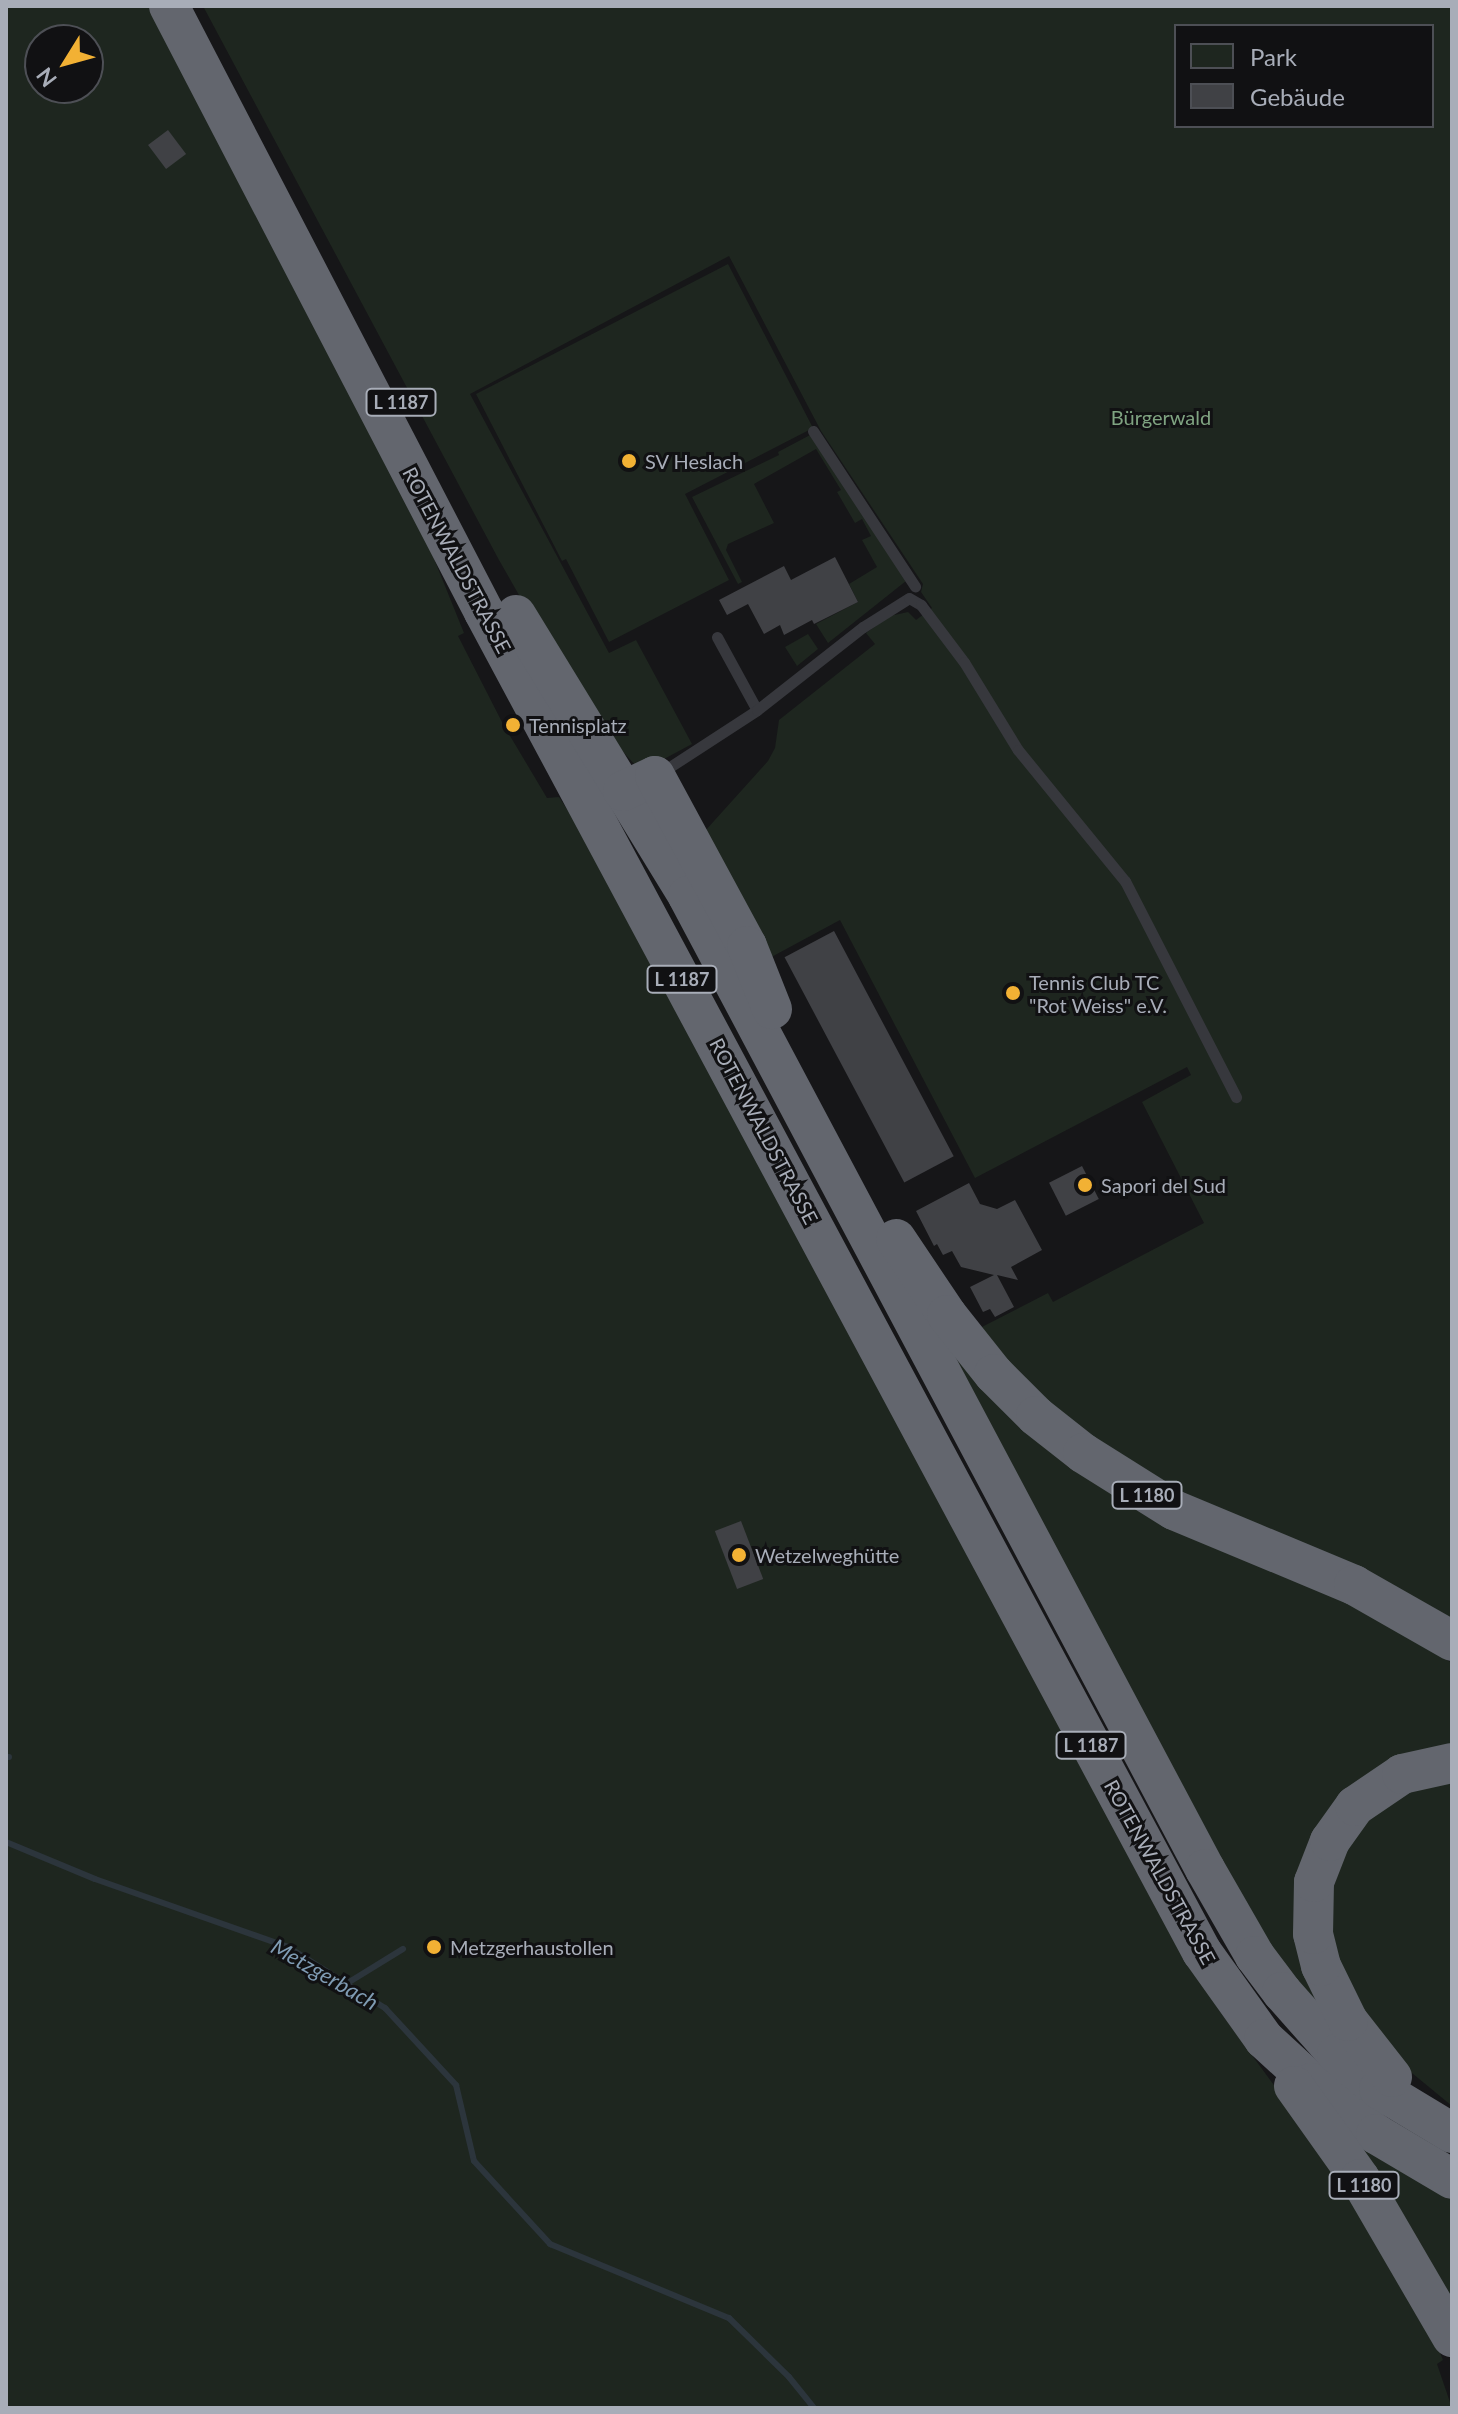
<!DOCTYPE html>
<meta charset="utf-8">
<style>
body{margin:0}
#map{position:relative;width:1458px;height:2414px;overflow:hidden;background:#161618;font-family:Lato,sans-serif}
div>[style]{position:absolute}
.green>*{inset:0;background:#1e261f}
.stream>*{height:6px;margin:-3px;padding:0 3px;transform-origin:3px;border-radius:3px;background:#2c353c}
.building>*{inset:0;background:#404145;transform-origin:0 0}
.lane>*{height:11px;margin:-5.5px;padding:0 5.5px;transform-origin:5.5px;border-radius:5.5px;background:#37383d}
.highway>*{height:40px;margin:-20px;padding:0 20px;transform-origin:20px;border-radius:20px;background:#63666e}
.dots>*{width:22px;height:22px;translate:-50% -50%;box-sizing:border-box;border:4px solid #111113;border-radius:50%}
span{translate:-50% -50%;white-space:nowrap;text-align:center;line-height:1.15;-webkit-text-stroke:6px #111113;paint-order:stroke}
.shield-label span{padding:2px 6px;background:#111113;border:2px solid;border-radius:6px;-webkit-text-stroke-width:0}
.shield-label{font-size:18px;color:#a8adb8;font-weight:700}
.park-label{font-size:20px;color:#7fa381}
.poi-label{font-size:20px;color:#a8adb8}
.left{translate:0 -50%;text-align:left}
.street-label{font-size:20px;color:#a8adb8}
.water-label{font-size:22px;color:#7f9bb3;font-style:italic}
.frame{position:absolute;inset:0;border:8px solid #a8adb8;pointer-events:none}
.legend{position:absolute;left:1174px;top:24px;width:260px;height:104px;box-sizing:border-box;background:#111113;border:2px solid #4d4f55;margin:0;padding:10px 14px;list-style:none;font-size:24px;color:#a8adb8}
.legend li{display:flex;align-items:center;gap:16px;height:40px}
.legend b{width:40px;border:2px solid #4d4f55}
.north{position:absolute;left:24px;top:24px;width:80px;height:80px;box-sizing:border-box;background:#111113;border:2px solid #4d4f55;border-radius:50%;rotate:233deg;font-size:22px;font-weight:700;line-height:32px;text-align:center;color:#a8adb8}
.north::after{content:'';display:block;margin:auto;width:28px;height:36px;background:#f2b134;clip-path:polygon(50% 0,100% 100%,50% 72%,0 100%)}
</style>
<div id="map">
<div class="green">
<i style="clip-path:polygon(evenodd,6px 6px,153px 6px,403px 482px,464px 633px,458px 636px,503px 724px,547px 798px,559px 797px,587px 840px,1188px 1962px,1221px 2013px,1372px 2219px,1409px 2278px,1443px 2360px,1437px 2364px,1452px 2408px,6px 2408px,6px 6px,40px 40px,88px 40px,88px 88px,40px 88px,40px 40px)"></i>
<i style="clip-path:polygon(evenodd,203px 6px,1452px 6px,1452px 1622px,1216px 1511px,1079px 1432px,976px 1330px,1048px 1293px,1053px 1302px,1204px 1223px,1142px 1102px,1191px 1075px,1187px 1067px,975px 1178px,840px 920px,764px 961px,705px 831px,768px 761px,775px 748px,779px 720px,875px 644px,866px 633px,890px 616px,908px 612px,916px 620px,932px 608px,921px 592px,923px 584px,821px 431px,729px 256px,470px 394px,609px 653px,636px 640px,692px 744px,651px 766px,636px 766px,605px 732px,564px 674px,499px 560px,203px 6px,1176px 26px,1432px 26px,1432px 126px,1176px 126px,1176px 26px)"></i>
<i style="clip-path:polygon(728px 264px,813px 428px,685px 494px,729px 580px,609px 642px,566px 559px,562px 561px,476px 394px)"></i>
<i style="clip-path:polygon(812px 434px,906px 581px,828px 643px,816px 624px,858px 602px,849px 584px,877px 567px,862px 540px,871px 536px,862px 519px,855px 523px,837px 492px,841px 490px,816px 449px,754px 484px,774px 523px,728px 544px,726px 550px,742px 582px,738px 584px,692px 497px,779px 455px,778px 452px)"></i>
<i style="clip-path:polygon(808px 634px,818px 649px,797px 666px,785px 647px)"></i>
<i style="clip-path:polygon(925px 1311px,948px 1341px,1311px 1581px,1452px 1663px,1452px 1745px,1330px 1809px,1322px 2011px,1285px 1976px)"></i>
<i style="clip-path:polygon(1452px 1774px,1452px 2106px,1401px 2064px,1350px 1998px,1324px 1917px,1353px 1827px,1424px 1780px)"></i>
<i style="clip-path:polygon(1329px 2116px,1452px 2194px,1452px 2314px)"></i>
</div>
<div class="stream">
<i style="left:6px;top:1757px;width:3px"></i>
<i style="left:6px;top:1842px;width:96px;rotate:22.6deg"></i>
<i style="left:95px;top:1879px;width:205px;rotate:19.4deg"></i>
<i style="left:288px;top:1947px;width:115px;rotate:32.2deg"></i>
<i style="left:385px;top:2008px;width:105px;rotate:47.3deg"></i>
<i style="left:456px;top:2085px;width:78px;rotate:76.7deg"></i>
<i style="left:474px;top:2161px;width:113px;rotate:47.5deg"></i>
<i style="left:550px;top:2244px;width:194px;rotate:22.5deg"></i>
<i style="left:729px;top:2318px;width:84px;rotate:44.5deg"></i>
<i style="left:789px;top:2377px;width:40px;rotate:51deg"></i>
<i style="left:346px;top:1984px;width:67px;rotate:-31.6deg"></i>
</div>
<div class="building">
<i style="left:168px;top:130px;width:30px;height:25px;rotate:53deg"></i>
<i style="clip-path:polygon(835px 557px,858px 602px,814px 624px,812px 620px,784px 635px,780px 625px,764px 634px,748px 604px,727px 615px,719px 600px,784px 566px,791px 580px)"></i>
<i style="left:834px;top:931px;width:255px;height:56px;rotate:62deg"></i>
<i style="left:1082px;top:1166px;width:37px;height:37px;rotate:63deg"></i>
<i style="clip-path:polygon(969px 1183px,980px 1204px,997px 1209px,1015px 1200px,1042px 1250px,1011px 1267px,1018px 1280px,997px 1275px,1014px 1307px,995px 1317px,990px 1309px,983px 1312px,970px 1287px,994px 1275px,961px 1267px,952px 1251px,943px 1255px,937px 1244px,934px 1246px,916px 1211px)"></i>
<i style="left:741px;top:1521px;width:62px;height:28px;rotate:69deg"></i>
</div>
<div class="lane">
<i style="left:813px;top:431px;width:186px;rotate:56.7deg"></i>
<i style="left:717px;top:637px;width:83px;rotate:61.3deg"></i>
<i style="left:662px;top:772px;width:113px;rotate:-33.1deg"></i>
<i style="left:757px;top:710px;width:135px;rotate:-38.1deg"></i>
<i style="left:863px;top:627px;width:54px;rotate:-32.2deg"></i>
<i style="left:909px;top:598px;width:14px;rotate:30deg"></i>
<i style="left:921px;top:605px;width:71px;rotate:53deg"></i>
<i style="left:964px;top:662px;width:103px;rotate:58.5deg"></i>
<i style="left:1018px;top:750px;width:169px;rotate:50.8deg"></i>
<i style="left:1125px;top:881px;width:243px;rotate:62.8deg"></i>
</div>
<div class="highway">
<i style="left:169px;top:6px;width:683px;rotate:62.53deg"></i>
<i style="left:484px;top:612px;width:1520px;rotate:61.82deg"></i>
<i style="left:1202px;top:1952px;width:107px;rotate:54.5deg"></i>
<i style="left:1264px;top:2039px;width:65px;rotate:42.5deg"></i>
<i style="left:1312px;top:2083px;width:82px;rotate:38.6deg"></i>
<i style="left:1376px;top:2134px;width:88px;rotate:30.6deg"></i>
<i style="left:516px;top:615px;width:329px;rotate:58.5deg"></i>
<i style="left:688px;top:896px;width:1102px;rotate:62.02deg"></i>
<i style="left:1205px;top:1869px;width:100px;rotate:60.1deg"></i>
<i style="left:1255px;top:1956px;width:45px;rotate:53.1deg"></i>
<i style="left:1282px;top:1992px;width:83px;rotate:48.4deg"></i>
<i style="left:1337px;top:2054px;width:55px;rotate:39.8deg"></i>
<i style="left:1379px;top:2089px;width:85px;rotate:31.1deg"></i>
<i style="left:623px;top:791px;width:35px;rotate:-25deg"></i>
<i style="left:655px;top:776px;width:193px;rotate:61.6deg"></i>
<i style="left:747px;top:946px;width:68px;rotate:68.4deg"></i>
<i style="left:896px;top:1239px;width:92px;rotate:56.1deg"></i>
<i style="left:947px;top:1315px;width:75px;rotate:51.5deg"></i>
<i style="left:994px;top:1374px;width:59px;rotate:45deg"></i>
<i style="left:1036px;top:1416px;width:60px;rotate:38.2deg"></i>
<i style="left:1083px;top:1453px;width:107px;rotate:32.1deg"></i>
<i style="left:1174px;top:1510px;width:195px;rotate:22.6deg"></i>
<i style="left:1354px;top:1585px;width:113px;rotate:29.7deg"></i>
<i style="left:1392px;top:2077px;width:71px;rotate:-128.2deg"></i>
<i style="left:1348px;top:2021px;width:61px;rotate:-116.1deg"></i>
<i style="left:1321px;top:1966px;width:33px;rotate:-104deg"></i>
<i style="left:1313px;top:1934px;width:52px;rotate:-88.9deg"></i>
<i style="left:1314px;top:1882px;width:44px;rotate:-68.7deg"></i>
<i style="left:1330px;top:1841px;width:43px;rotate:-54.5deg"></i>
<i style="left:1355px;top:1806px;width:57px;rotate:-34.2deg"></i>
<i style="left:1402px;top:1774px;width:51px;rotate:-12.4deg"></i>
<i style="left:1294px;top:2086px;width:114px;rotate:54.6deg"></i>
<i style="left:1360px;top:2179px;width:183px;rotate:59.8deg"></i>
</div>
<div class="dots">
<i style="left:629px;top:461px;background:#f2b134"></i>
<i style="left:513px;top:725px;background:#f2b134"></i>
<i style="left:1013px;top:993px;background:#f2b134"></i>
<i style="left:1085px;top:1185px;background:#f2b134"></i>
<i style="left:739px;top:1555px;background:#f2b134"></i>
<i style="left:434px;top:1947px;background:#f2b134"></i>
</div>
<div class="shield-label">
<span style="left:401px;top:402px">L 1187</span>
<span style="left:682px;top:979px">L 1187</span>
<span style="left:1147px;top:1495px">L 1180</span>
<span style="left:1091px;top:1745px">L 1187</span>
<span style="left:1364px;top:2185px">L 1180</span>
</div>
<div class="park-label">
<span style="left:1161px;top:417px">Bürgerwald</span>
</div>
<div class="poi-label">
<span class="left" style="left:645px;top:461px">SV Heslach</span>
<span class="left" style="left:529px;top:725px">Tennisplatz</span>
<span class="left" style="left:1029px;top:994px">Tennis Club TC<br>"Rot Weiss" e.V.</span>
<span class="left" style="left:1101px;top:1185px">Sapori del Sud</span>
<span class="left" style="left:755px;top:1555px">Wetzelweghütte</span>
<span class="left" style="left:450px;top:1947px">Metzgerhaustollen</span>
</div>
<div class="street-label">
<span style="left:457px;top:560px;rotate:62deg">ROTENWALDSTRASSE</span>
<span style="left:764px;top:1131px;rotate:62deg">ROTENWALDSTRASSE</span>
<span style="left:1160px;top:1872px;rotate:61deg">ROTENWALDSTRASSE</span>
</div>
<div class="water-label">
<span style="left:325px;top:1974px;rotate:30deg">Metzgerbach</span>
</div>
<div class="frame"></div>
<ul class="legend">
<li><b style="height:22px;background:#1e261f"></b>Park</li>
<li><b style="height:22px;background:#404145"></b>Gebäude</li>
</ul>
<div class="north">N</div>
</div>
